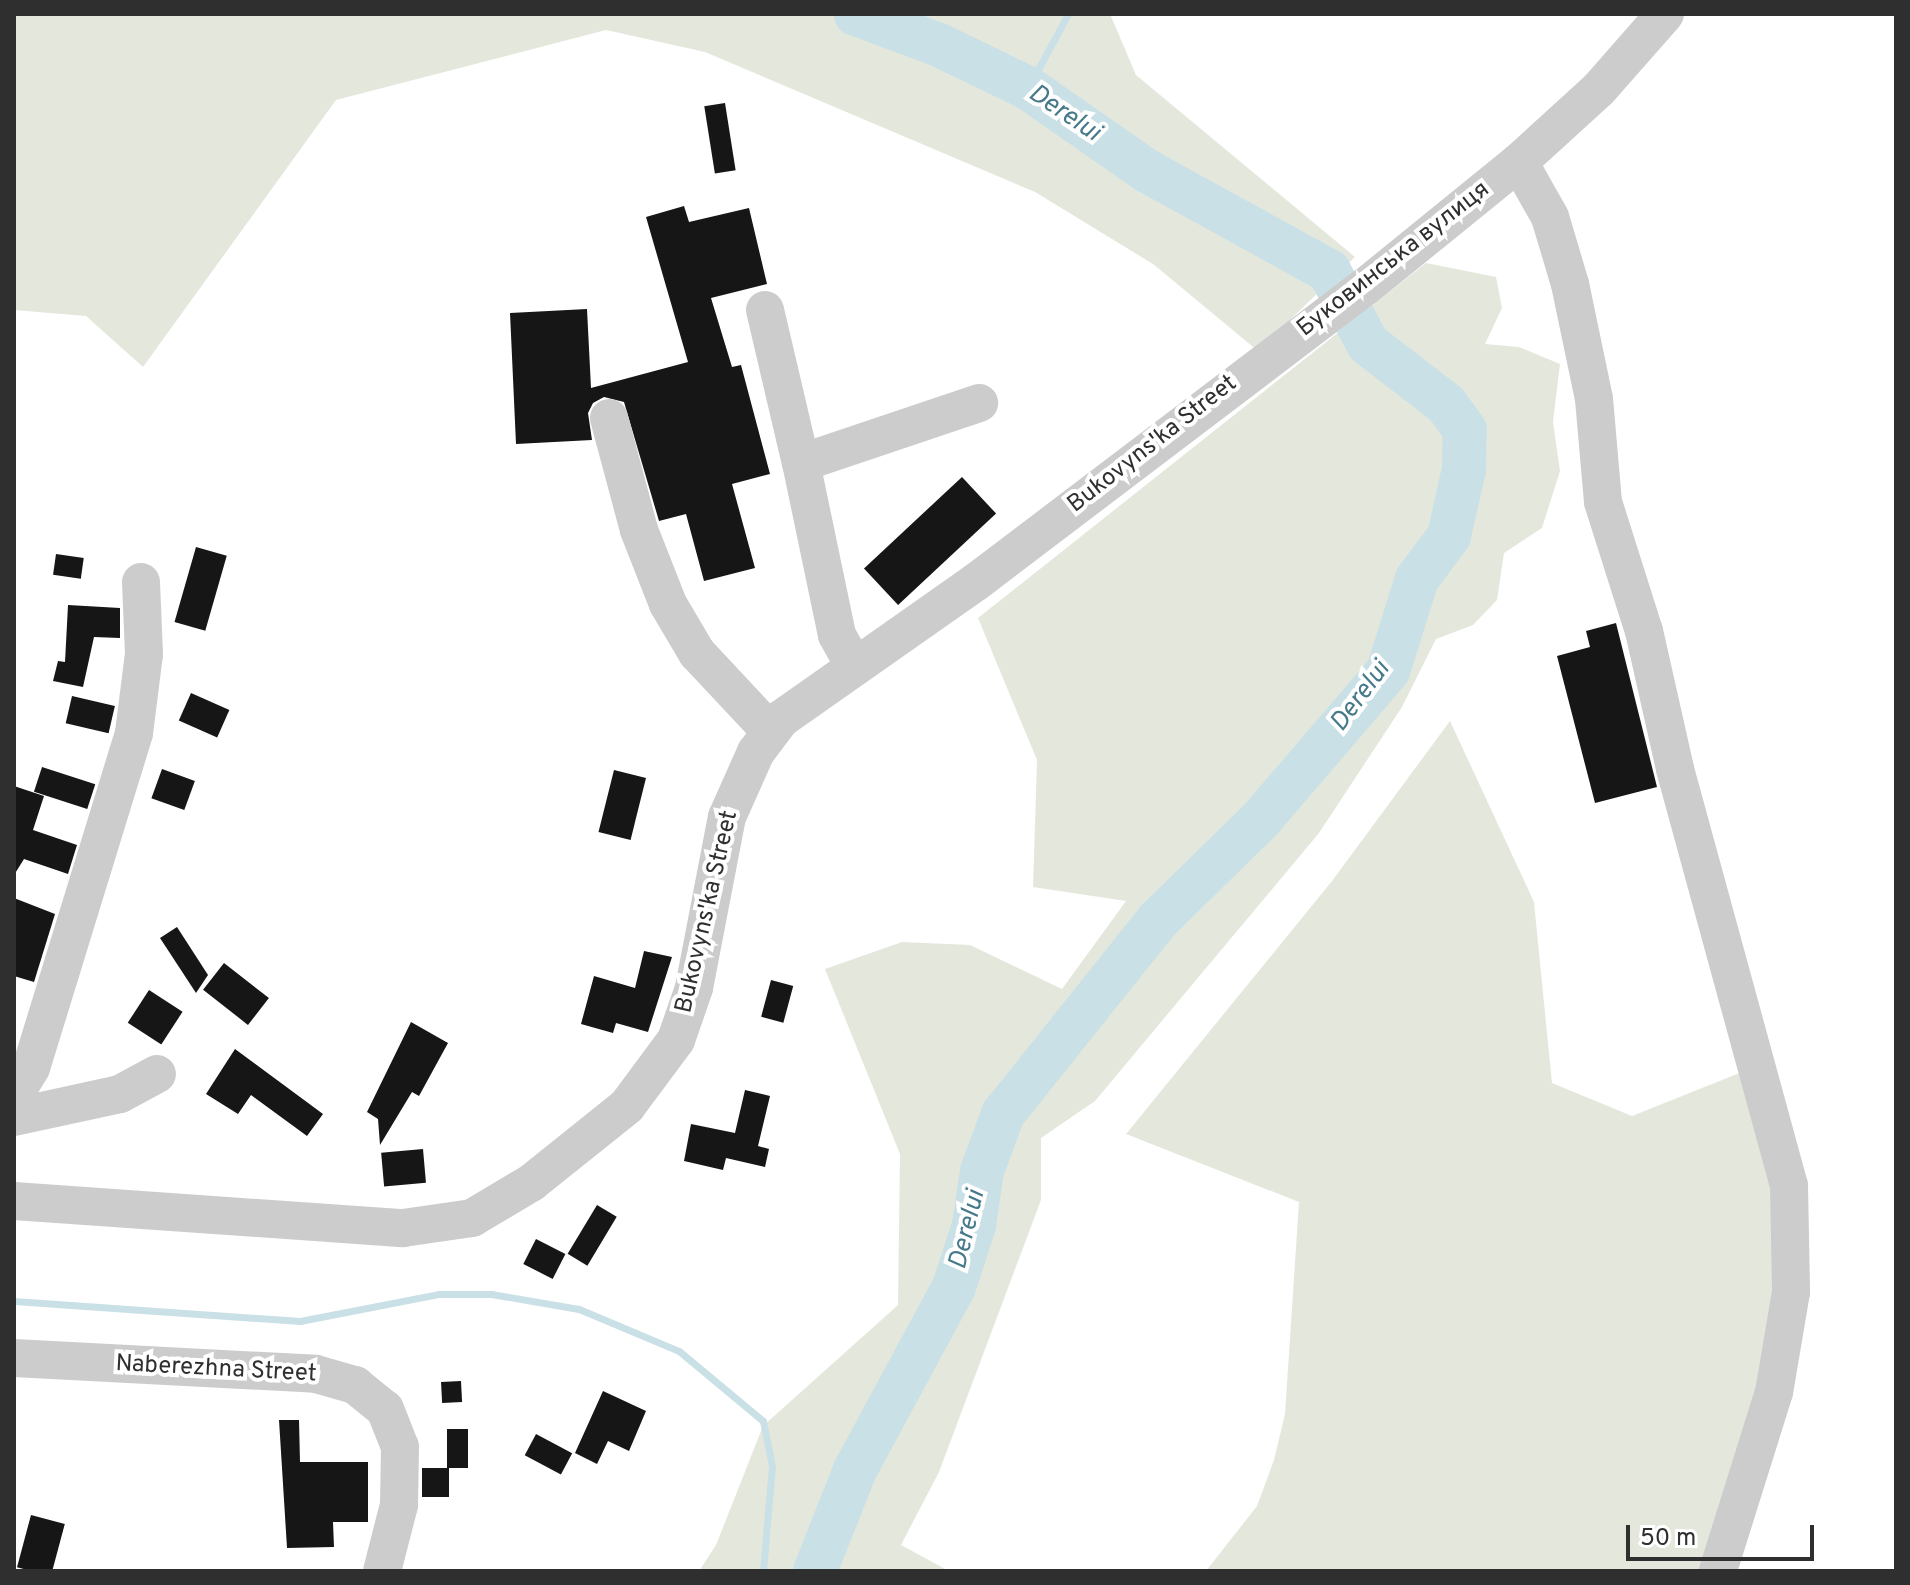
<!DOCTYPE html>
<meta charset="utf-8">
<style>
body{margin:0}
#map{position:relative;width:1910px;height:1585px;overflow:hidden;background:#fff;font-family:Overpass,sans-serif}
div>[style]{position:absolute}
.green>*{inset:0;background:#e4e8dc}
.stream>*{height:7px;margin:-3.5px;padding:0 3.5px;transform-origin:3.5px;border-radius:3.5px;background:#cae0e7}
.river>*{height:44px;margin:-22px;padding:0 22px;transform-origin:22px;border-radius:22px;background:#cae0e7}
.building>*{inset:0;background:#161616;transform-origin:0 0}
.minor>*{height:38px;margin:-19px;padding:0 19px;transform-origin:19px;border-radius:19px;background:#ccc}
span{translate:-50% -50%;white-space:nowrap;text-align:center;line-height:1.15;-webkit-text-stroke:8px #fff;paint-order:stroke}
.street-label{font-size:24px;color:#2f2f2f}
.water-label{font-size:26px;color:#467989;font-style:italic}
.frame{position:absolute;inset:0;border:16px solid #2f2f2f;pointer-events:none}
.scale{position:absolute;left:1626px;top:1525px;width:188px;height:36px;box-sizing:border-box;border:4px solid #2f2f2f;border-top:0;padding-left:10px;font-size:24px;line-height:28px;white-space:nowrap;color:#2f2f2f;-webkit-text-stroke:6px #fff;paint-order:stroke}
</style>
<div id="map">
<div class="green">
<i style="clip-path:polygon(14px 14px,1110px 14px,1136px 75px,1355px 257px,1258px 351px,1153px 264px,1035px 192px,705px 52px,606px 30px,336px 100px,143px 367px,86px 316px,14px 310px)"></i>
<i style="clip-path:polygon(1426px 263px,1496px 277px,1502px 308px,1485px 344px,1519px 347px,1560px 364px,1553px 422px,1560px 471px,1542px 528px,1504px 553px,1497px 600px,1473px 625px,1436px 639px,1402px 707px,1319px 833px,1095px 1101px,1041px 1138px,1041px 1200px,939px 1472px,901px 1545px,949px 1571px,699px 1571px,716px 1545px,763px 1426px,898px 1305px,900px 1154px,825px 969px,902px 942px,970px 945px,1062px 989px,1126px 901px,1033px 887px,1037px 760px,978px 618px)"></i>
<i style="clip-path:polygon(1450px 721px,1534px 902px,1552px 1083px,1632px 1116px,1752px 1068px,1780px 1187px,1785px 1292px,1710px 1571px,1206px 1571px,1257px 1506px,1274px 1460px,1285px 1414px,1299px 1202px,1126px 1134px,1332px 881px)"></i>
</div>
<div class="stream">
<i style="left:1028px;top:88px;width:84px;rotate:-61.6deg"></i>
<i style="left:14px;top:1301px;width:287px;rotate:4deg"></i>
<i style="left:300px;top:1321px;width:142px;rotate:-11deg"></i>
<i style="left:439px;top:1294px;width:52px"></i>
<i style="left:491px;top:1294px;width:89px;rotate:9.7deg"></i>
<i style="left:579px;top:1309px;width:108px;rotate:22.8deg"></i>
<i style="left:679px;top:1351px;width:109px;rotate:39.8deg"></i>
<i style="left:763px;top:1421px;width:46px;rotate:78.7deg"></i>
<i style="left:772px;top:1466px;width:105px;rotate:94.9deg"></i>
</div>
<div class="river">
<i style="left:815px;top:1571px;width:109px;rotate:-68.4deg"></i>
<i style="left:855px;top:1470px;width:208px;rotate:-61.6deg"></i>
<i style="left:954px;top:1287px;width:65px;rotate:-72.1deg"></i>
<i style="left:974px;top:1225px;width:55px;rotate:-81.6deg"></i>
<i style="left:982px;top:1171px;width:61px;rotate:-69.8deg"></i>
<i style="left:1003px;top:1114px;width:248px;rotate:-51.4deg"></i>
<i style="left:1158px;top:920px;width:146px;rotate:-44.4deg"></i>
<i style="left:1262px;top:818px;width:194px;rotate:-49.4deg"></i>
<i style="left:1388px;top:671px;width:96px;rotate:-72.5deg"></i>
<i style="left:1417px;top:579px;width:54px;rotate:-53.3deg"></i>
<i style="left:1449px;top:536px;width:69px;rotate:-77.4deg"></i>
<i style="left:1464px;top:469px;width:39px;rotate:-89deg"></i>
<i style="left:1465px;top:430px;width:32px;rotate:-126deg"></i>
<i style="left:1446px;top:404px;width:98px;rotate:-142.4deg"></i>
<i style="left:1368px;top:344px;width:83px;rotate:-118.1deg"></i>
<i style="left:1329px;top:271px;width:208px;rotate:-151.2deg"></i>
<i style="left:1147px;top:171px;width:145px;rotate:-145.1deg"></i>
<i style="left:1028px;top:88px;width:99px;rotate:-154.2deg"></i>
<i style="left:939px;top:45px;width:89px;rotate:-159.5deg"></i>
</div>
<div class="building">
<i style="left:725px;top:103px;width:68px;height:21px;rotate:81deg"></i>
<i style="clip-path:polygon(684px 206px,689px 222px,749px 208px,767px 284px,711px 298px,732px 367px,741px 365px,770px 474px,732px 484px,755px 568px,704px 581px,686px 514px,659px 521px,624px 402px,604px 397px,593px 403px,588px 413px,592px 440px,516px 444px,510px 313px,587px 309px,591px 388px,688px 362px,646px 217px)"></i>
<i style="left:962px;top:477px;width:50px;height:134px;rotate:47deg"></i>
<i style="left:196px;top:547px;width:32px;height:78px;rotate:16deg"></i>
<i style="left:56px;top:554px;width:28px;height:21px;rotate:8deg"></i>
<i style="clip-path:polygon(68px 605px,120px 608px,120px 638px,94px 637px,83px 687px,53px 681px,58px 661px,65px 662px)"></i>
<i style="clip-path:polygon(1616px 623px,1657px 787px,1595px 803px,1557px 656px,1590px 647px,1586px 631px)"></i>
<i style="left:191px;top:693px;width:42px;height:30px;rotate:24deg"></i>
<i style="left:72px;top:696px;width:44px;height:28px;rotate:13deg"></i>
<i style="left:42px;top:767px;width:56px;height:26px;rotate:18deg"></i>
<i style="left:162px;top:769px;width:35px;height:31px;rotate:20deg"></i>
<i style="left:614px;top:770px;width:33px;height:64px;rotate:14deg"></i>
<i style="clip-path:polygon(14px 786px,44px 796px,33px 830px,77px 845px,68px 874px,24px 859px,14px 875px)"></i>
<i style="clip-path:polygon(14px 898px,55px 914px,34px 982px,14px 976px)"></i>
<i style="clip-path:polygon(177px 927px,208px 975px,196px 993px,160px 938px)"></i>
<i style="clip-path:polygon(644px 951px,672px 957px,648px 1032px,616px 1023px,613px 1033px,581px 1024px,594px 976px,635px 988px)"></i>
<i style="left:224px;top:963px;width:57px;height:34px;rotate:38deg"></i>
<i style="left:771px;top:980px;width:23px;height:38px;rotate:15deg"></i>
<i style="left:149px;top:990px;width:40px;height:39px;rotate:33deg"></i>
<i style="clip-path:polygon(411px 1022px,448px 1043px,419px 1096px,412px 1092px,380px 1145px,378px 1119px,367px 1112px)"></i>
<i style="clip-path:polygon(235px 1049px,323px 1114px,307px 1136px,251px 1095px,238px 1114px,206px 1094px)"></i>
<i style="clip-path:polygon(745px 1090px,770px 1096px,758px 1146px,769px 1149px,765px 1167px,726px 1158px,723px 1170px,684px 1161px,691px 1124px,735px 1133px)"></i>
<i style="left:423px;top:1149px;width:34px;height:42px;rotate:85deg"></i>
<i style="left:597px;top:1205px;width:23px;height:57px;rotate:31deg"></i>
<i style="left:536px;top:1239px;width:33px;height:28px;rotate:27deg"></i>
<i style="left:461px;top:1381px;width:21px;height:20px;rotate:87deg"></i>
<i style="clip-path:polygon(603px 1391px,646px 1411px,629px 1451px,608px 1441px,597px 1464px,575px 1453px)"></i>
<i style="clip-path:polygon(279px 1420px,299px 1420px,300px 1462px,368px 1462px,368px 1522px,333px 1522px,334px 1547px,287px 1548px)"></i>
<i style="left:447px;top:1429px;width:21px;height:39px"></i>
<i style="left:536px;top:1434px;width:41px;height:24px;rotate:28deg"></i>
<i style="left:422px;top:1468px;width:27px;height:29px"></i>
<i style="left:31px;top:1515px;width:35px;height:54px;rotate:15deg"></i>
</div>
<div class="minor">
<i style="left:1519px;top:162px;width:63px;rotate:60.6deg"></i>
<i style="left:1550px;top:217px;width:70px;rotate:73.4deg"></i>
<i style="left:1570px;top:284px;width:117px;rotate:78.2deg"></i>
<i style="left:1594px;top:399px;width:103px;rotate:85deg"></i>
<i style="left:1603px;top:502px;width:135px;rotate:72.4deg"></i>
<i style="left:1644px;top:631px;width:141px;rotate:77.3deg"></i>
<i style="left:1675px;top:769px;width:431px;rotate:74.7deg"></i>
<i style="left:1789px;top:1185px;width:107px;rotate:88.9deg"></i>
<i style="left:1791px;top:1292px;width:101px;rotate:99.6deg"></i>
<i style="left:1774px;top:1392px;width:188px;rotate:107.4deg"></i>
<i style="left:765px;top:310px;width:157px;rotate:76.8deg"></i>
<i style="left:609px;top:418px;width:116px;rotate:75deg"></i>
<i style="left:639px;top:530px;width:79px;rotate:68.6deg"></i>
<i style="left:668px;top:604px;width:57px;rotate:59.4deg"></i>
<i style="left:697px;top:653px;width:107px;rotate:46.9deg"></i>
<i style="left:853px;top:664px;width:33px;rotate:-119deg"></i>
<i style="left:837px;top:635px;width:176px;rotate:-101.8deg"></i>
<i style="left:801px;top:463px;width:188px;rotate:-18.6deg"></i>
<i style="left:14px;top:1096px;width:33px;rotate:-59deg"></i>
<i style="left:31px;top:1068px;width:350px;rotate:-72.9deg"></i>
<i style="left:134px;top:733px;width:80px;rotate:-82.8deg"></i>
<i style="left:144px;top:654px;width:72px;rotate:-92.4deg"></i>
<i style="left:14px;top:1117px;width:108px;rotate:-12.2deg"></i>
<i style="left:120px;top:1094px;width:42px;rotate:-28.4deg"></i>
<i style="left:14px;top:1201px;width:390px;rotate:4deg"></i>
<i style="left:403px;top:1228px;width:70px;rotate:-8.2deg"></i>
<i style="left:472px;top:1218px;width:69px;rotate:-30.7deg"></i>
<i style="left:531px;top:1183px;width:123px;rotate:-38.7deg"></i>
<i style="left:627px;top:1106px;width:82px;rotate:-53.4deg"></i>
<i style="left:676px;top:1040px;width:55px;rotate:-70.9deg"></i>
<i style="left:694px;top:988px;width:174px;rotate:-79.1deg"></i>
<i style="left:727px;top:817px;width:71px;rotate:-66deg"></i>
<i style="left:756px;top:752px;width:41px;rotate:-52.9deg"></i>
<i style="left:781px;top:719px;width:238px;rotate:-35.1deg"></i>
<i style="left:976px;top:582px;width:488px;rotate:-37.2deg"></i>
<i style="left:1365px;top:287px;width:198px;rotate:-39.1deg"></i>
<i style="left:1519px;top:162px;width:108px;rotate:-42.4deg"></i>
<i style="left:1599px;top:89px;width:100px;rotate:-48.7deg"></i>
<i style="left:14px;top:1358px;width:302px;rotate:3deg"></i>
<i style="left:316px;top:1374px;width:41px;rotate:15.8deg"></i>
<i style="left:355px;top:1385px;width:38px;rotate:39deg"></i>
<i style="left:385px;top:1409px;width:41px;rotate:68.5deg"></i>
<i style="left:400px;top:1447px;width:58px;rotate:91deg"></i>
<i style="left:399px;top:1505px;width:68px;rotate:104.4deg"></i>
</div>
<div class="street-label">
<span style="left:1394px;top:260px;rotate:-38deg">Буковинська вулиця</span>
<span style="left:1153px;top:445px;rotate:-38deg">Bukovyns'ka Street</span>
<span style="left:708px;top:912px;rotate:-77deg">Bukovyns'ka Street</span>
<span style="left:216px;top:1370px;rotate:3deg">Naberezhna Street</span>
</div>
<div class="water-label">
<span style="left:1064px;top:114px;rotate:34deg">Derelui</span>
<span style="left:1361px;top:697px;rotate:-53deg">Derelui</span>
<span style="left:968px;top:1230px;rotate:-76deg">Derelui</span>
</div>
<div class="frame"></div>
<div class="scale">50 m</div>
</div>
